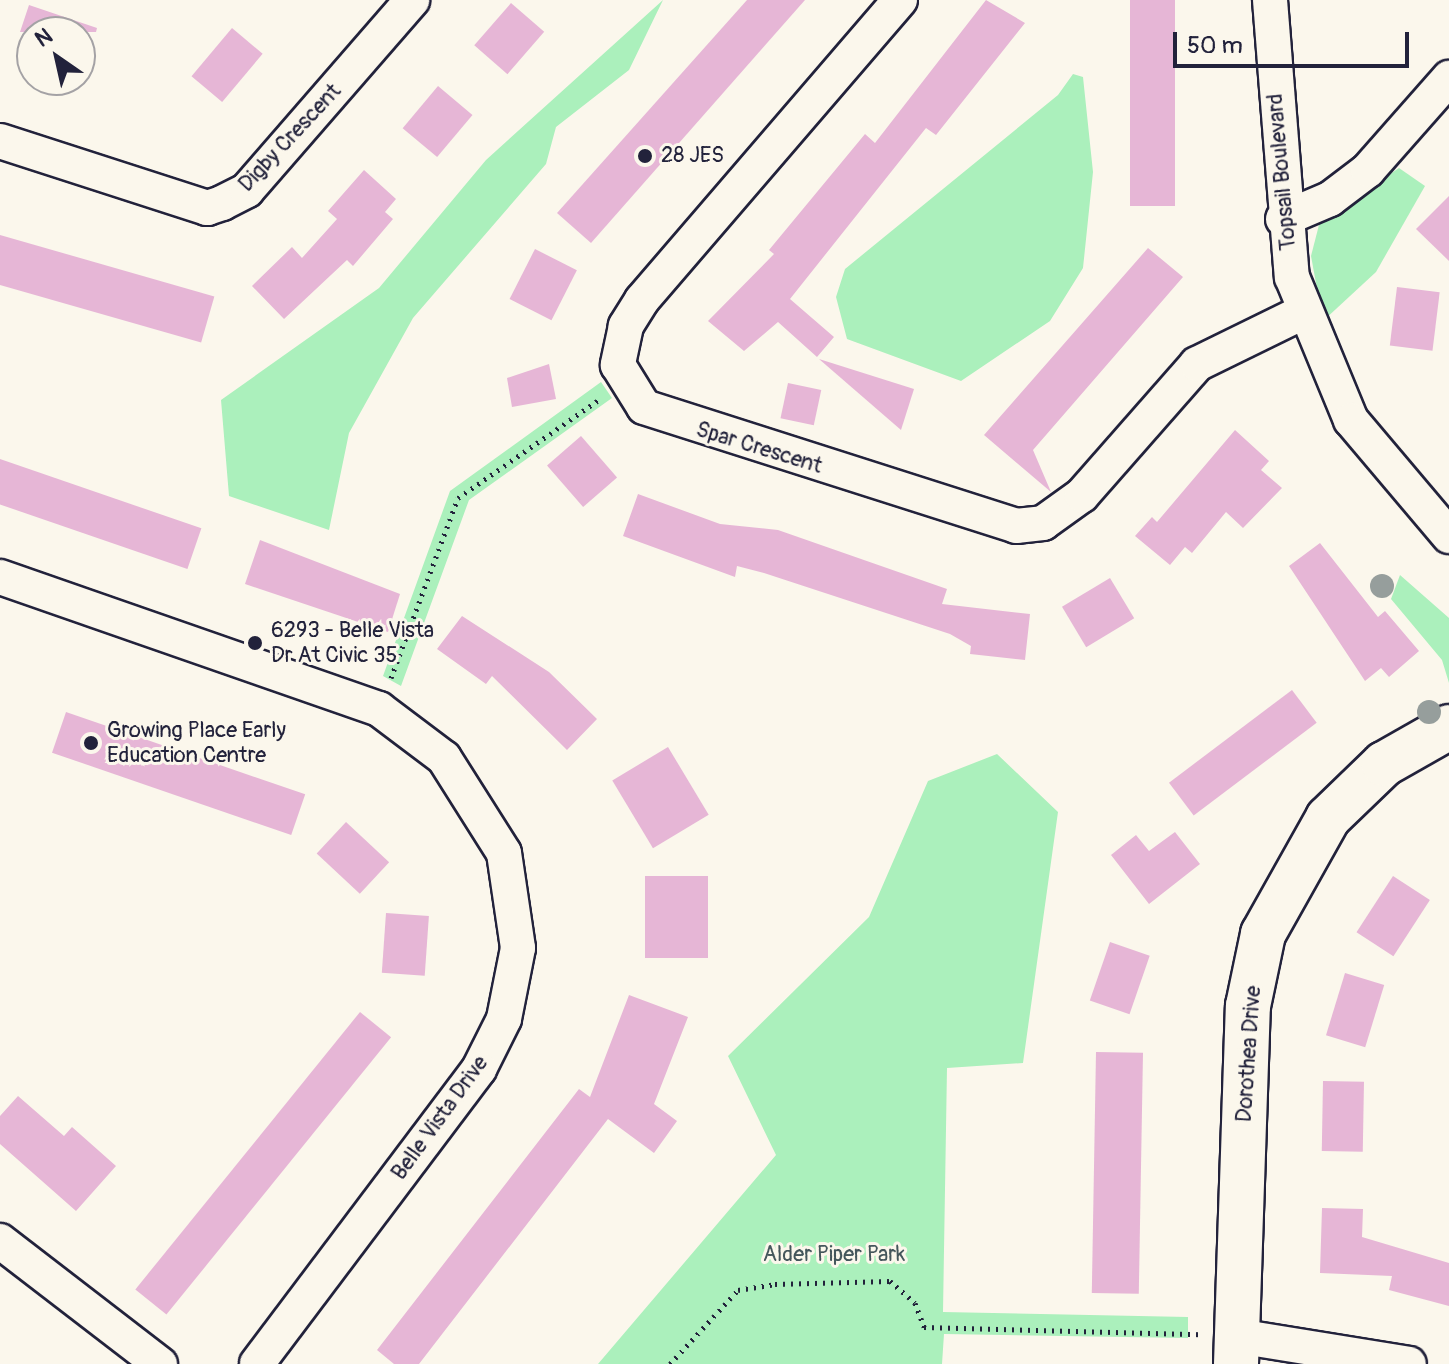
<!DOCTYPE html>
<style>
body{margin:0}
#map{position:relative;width:1449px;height:1364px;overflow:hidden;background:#fbf7ec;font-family:Pangolin,sans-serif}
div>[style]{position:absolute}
.green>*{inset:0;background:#abf0bc}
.building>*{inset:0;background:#e6b6d6;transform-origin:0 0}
.path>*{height:5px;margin-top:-2.5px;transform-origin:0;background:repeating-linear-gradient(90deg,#22223b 0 2px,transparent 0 8px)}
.roads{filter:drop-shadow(2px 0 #22223b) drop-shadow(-2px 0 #22223b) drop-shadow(0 2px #22223b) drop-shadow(0 -2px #22223b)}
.street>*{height:34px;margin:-17px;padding:0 17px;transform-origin:17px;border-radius:17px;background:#fbf7ec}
.secondary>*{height:44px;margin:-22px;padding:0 22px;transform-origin:22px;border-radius:22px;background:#fbf7ec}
.trees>*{width:24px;height:24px;margin:-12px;border-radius:50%;background:#969e9c}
.dots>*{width:22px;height:22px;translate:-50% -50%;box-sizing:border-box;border:4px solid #fbf7ec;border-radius:50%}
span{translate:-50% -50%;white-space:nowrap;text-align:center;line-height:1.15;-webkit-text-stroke:6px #fbf7ec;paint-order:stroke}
.street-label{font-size:22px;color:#22223b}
.poi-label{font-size:22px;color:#22223b}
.left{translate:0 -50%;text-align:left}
.park-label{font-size:22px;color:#44565b}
.north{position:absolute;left:16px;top:16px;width:80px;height:80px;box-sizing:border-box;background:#fbf7ec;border:2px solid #a4a2a5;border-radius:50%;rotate:326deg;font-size:22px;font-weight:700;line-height:32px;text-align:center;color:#22223b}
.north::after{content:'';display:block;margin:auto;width:28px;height:36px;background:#22223b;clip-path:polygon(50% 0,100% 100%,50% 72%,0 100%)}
.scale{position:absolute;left:1173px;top:32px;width:236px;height:36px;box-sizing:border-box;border:4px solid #22223b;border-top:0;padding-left:10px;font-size:24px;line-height:28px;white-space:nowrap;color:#22223b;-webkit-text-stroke:6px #fbf7ec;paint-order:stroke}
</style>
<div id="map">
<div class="green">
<i style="clip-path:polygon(663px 0,629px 70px,556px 127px,546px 164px,413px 318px,349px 433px,329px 530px,229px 496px,221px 400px,379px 288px,486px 160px)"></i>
<i style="clip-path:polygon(1073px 74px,1083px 77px,1093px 172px,1083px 268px,1050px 321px,961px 381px,847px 339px,836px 297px,845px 269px,1058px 95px)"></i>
<i style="clip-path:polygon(1399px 168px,1425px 186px,1376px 272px,1323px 321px,1311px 256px,1320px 221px)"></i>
<i style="clip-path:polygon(601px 382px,612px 398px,469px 500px,401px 686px,383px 676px,450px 491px)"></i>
<i style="clip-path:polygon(1400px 575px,1449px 618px,1449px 683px,1442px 660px,1391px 599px)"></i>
<i style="clip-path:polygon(997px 754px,1058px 812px,1023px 1063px,947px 1068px,943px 1312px,1188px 1317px,1188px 1338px,944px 1334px,942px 1364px,598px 1364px,776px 1155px,728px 1056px,869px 917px,928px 781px)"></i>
</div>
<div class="building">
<i style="clip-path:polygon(747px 0,805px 0,591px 243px,557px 213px)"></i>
<i style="clip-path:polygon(986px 0,1025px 23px,936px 135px,926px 128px,790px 299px,834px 337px,817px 357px,778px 322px,744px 351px,708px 321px,774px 254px,769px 250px,865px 134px,875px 143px)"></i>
<i style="left:1130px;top:0;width:45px;height:206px"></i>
<i style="left:511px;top:3px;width:44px;height:56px;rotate:41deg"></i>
<i style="clip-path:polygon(29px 5px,97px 28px,96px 32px,20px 32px)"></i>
<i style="left:232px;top:28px;width:40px;height:63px;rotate:40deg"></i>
<i style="left:438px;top:86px;width:45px;height:55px;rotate:40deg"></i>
<i style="clip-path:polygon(364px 170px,396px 199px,385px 212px,393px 219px,353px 266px,347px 260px,284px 319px,252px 286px,292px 247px,302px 258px,337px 219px,328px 211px)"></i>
<i style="clip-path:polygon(1449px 196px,1449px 261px,1416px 229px)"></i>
<i style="left:0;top:235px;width:223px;height:48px;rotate:16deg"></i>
<i style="clip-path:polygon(1148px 248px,1183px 277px,1033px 450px,1051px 492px,984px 435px)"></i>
<i style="left:535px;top:249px;width:47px;height:56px;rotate:27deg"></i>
<i style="left:1397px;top:287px;width:43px;height:59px;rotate:7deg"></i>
<i style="clip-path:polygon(819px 359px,914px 389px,901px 430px)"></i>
<i style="clip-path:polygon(549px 364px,556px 399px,512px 407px,507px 378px)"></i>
<i style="left:788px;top:383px;width:34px;height:36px;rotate:12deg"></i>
<i style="clip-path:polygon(1235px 430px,1269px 461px,1261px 470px,1282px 488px,1243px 528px,1226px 512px,1192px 553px,1185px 547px,1170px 565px,1135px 536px,1152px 517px,1157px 522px)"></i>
<i style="left:581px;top:436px;width:55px;height:45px;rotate:49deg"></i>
<i style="left:0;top:459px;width:213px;height:43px;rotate:19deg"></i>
<i style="clip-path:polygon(638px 494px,720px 524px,778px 530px,947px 589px,942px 604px,1030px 614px,1025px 660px,970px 654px,971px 646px,950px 634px,764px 573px,737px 566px,735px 577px,623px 536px)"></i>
<i style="clip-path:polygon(260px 540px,400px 594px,388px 632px,245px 584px)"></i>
<i style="clip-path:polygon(1320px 543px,1378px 617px,1385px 611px,1419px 651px,1389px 677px,1381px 668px,1365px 681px,1289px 566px)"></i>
<i style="left:1110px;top:578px;width:47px;height:56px;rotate:59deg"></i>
<i style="clip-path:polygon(462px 616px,549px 672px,597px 719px,567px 750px,492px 676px,486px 684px,437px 649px)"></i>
<i style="left:1292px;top:690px;width:41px;height:154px;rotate:53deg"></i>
<i style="left:66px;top:712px;width:253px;height:43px;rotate:19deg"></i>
<i style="left:668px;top:747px;width:79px;height:65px;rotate:59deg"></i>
<i style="left:346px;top:822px;width:59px;height:43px;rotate:43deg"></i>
<i style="clip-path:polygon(1175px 832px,1200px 864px,1149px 904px,1111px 855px,1136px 835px,1149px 851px)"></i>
<i style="left:645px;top:876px;width:63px;height:82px"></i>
<i style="left:1393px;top:876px;width:44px;height:67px;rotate:33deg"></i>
<i style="left:386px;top:913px;width:43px;height:60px;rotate:4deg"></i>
<i style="left:1110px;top:942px;width:42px;height:62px;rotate:19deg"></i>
<i style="left:1345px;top:973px;width:41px;height:65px;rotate:17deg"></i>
<i style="clip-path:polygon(629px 995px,688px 1017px,654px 1104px,677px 1121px,654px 1153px,608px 1119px,419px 1364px,394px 1364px,377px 1350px,579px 1089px,590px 1097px)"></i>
<i style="left:360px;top:1012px;width:40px;height:357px;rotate:39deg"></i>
<i style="left:1096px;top:1052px;width:47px;height:241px;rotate:1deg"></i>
<i style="left:1323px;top:1081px;width:41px;height:70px;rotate:1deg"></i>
<i style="clip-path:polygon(18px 1096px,64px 1136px,72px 1127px,116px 1166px,76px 1211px,0 1144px,0 1116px)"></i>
<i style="clip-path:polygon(1322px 1208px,1363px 1209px,1362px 1237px,1449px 1263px,1449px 1306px,1389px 1290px,1392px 1276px,1320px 1273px)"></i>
</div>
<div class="path">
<i style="left:391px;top:678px;width:192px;rotate:-69.6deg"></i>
<i style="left:458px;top:498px;width:173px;rotate:-34.9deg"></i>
<i style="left:670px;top:1364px;width:100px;rotate:-47.4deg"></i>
<i style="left:738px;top:1290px;width:37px;rotate:-9deg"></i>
<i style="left:775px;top:1284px;width:115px;rotate:-1.5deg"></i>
<i style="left:890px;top:1281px;width:33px;rotate:41deg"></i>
<i style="left:915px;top:1303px;width:26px;rotate:69deg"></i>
<i style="left:924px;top:1327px;width:276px;rotate:1.5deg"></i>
</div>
<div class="roads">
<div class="street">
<i style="left:900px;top:0;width:396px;rotate:130.7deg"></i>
<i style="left:642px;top:300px;width:31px;rotate:122deg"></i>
<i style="left:626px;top:326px;width:40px;rotate:102deg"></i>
<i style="left:618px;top:365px;width:49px;rotate:58.2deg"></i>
<i style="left:644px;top:407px;width:391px;rotate:17.7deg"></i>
<i style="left:1016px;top:526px;width:27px;rotate:-6deg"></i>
<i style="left:1043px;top:523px;width:48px;rotate:-35.7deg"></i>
<i style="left:1082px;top:495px;width:174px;rotate:-48.7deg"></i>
<i style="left:1197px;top:364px;width:120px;rotate:-26.1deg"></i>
<i style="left:1270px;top:0;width:278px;rotate:85.5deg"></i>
<i style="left:1292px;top:277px;width:155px;rotate:67.6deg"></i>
<i style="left:1351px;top:420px;width:152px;rotate:49.8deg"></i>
<i style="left:0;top:141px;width:218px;rotate:17.9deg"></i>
<i style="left:207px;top:208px;width:16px;rotate:-18deg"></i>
<i style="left:222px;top:203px;width:28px;rotate:-27deg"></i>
<i style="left:247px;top:190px;width:252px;rotate:-49deg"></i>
<i style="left:1283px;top:219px;width:51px;rotate:-23.1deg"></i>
<i style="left:1330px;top:199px;width:48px;rotate:-37.3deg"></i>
<i style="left:1368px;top:170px;width:123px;rotate:-48.6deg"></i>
<i style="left:0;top:577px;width:401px;rotate:19.2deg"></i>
<i style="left:379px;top:709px;width:81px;rotate:37deg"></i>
<i style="left:444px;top:758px;width:112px;rotate:57.7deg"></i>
<i style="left:504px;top:853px;width:96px;rotate:81.6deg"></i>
<i style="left:518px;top:948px;width:72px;rotate:101.2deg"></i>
<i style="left:504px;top:1019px;width:56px;rotate:116.6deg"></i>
<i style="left:479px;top:1069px;width:369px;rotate:127deg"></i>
<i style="left:0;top:1241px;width:202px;rotate:37.6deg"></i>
<i style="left:1237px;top:1336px;width:174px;rotate:9.2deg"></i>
</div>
<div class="secondary">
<i style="left:1236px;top:1364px;width:358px;rotate:-88.1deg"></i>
<i style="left:1248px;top:1006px;width:74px;rotate:-78.2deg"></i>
<i style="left:1263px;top:934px;width:133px;rotate:-60.7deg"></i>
<i style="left:1328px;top:818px;width:78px;rotate:-44deg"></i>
<i style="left:1384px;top:764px;width:75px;rotate:-29.6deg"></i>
</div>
</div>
<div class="trees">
<i style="left:1382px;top:586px"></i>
<i style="left:1429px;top:712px"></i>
</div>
<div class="dots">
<i style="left:645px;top:156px;background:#22223b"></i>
<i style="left:255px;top:643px;background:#22223b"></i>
<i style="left:91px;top:743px;background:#22223b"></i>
</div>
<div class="street-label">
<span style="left:290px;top:138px;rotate:-47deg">Digby Crescent</span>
<span style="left:1282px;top:172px;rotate:-95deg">Topsail Boulevard</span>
<span style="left:759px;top:448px;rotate:17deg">Spar Crescent</span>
<span style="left:1249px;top:1054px;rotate:-86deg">Dorothea Drive</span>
<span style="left:440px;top:1118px;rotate:-54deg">Belle Vista Drive</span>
</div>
<div class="poi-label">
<span class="left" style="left:661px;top:156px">28 JES</span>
<span class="left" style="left:271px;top:643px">6293 - Belle Vista<br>Dr At Civic 35</span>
<span class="left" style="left:107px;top:743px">Growing Place Early<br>Education Centre</span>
</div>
<div class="park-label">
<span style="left:834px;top:1255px">Alder Piper Park</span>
</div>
<div class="north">N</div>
<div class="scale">50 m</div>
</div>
